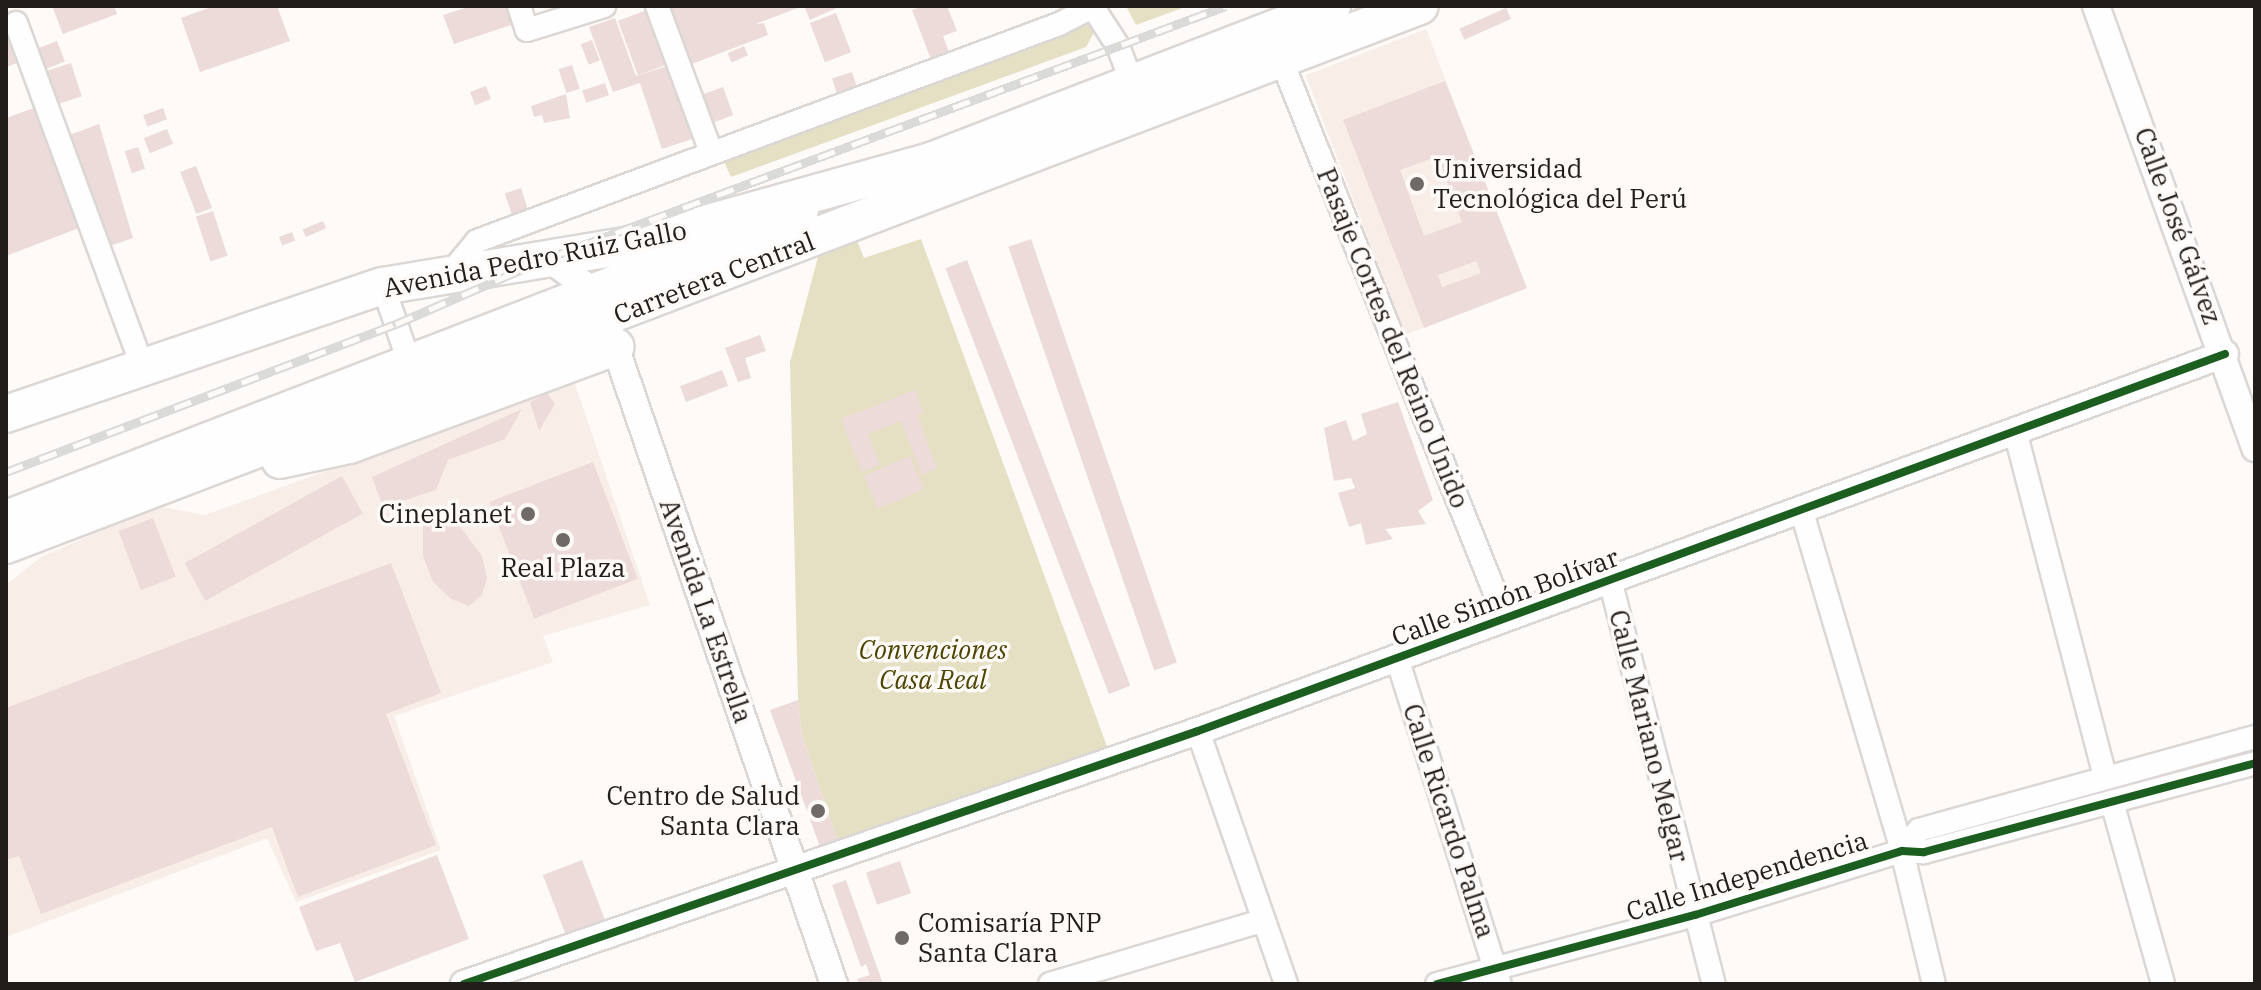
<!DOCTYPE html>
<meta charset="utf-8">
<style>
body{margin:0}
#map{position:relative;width:2261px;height:990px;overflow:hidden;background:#fdfaf8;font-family:"IBM Plex Serif",serif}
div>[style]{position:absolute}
.built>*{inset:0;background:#f9ede7;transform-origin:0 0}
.green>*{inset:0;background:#e5e0c3}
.building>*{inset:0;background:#ecdbd9;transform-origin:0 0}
.roads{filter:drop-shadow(2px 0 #dbd7d5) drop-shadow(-2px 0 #dbd7d5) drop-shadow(0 2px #dbd7d5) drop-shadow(0 -2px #dbd7d5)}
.minor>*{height:22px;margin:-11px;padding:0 11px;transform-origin:11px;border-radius:11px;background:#fffefe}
.tertiary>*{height:26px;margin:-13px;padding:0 13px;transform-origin:13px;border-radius:13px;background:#fffefe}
.primary>*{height:34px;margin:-17px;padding:0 17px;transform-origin:17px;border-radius:17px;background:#fffefe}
.trunk>*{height:36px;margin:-18px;padding:0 18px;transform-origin:18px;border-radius:18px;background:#fffefe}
.rail>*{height:9px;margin-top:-4.5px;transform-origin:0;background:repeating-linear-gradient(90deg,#fefaf7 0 18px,#dadad9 0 36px);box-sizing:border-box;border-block:2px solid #dadad9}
.cycleway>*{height:8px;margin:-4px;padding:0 4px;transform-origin:4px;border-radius:4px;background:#1b5e20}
.dots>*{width:22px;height:22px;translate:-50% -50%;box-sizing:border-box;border:4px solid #fefaf7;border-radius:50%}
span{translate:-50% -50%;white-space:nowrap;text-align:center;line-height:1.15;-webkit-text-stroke:7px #fefaf7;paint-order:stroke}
.poi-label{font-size:26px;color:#201d1b}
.left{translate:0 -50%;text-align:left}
.right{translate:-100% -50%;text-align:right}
.street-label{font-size:26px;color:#201d1b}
.park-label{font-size:26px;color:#4d4400;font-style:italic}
.frame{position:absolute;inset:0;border:8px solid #201d1b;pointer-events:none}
</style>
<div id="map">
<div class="built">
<i style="left:1426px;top:29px;width:278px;height:129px;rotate:69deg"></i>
<i style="clip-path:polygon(574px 381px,650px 605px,543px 636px,553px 662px,394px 716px,441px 850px,296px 902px,267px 838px,6px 937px,6px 585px,41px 557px,157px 506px,205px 515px)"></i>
</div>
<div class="green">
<i style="clip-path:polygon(1126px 6px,1188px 6px,1136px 25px)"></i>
<i style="clip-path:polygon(1090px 16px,1099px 23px,1086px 47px,731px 177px,722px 157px)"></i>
<i style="clip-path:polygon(856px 238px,864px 258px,921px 239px,1109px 752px,840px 848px,802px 735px,798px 700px,790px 362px,819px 253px)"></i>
</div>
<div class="building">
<i style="clip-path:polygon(52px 6px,114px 6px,117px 14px,63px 34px)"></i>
<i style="clip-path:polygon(214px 6px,277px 6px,290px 41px,200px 72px,181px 18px)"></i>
<i style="clip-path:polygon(471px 6px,511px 6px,517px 23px,454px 44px,443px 15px)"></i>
<i style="clip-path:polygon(666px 6px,803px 6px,755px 24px,764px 23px,768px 35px,689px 65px)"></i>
<i style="clip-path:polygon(804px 6px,841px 6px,810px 20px)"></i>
<i style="clip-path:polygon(924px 6px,947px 6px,957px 31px,943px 36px,950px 55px,932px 62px,912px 10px)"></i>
<i style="left:1506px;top:8px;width:12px;height:51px;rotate:66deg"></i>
<i style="left:650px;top:9px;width:58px;height:34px;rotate:70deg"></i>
<i style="left:836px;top:13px;width:42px;height:28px;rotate:69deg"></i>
<i style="clip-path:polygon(615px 18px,636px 76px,673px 64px,698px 137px,662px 149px,640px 83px,613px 92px,589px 27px)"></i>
<i style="clip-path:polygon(6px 25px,20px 62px,6px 67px)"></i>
<i style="left:592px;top:40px;width:22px;height:12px;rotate:69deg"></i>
<i style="left:57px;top:41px;width:22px;height:23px;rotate:69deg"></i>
<i style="left:744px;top:46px;width:10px;height:18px;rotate:66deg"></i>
<i style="left:71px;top:63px;width:35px;height:30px;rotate:72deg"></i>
<i style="left:572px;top:65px;width:25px;height:14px;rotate:72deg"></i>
<i style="left:852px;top:72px;width:22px;height:21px;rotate:72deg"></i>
<i style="clip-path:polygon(evenodd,1445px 81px,1527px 288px,1424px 328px,1343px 120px,1445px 81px,1438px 156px,1462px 222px,1424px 236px,1400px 170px,1438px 156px,1445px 81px,1476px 261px,1481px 273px,1442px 287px,1438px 275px,1476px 261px)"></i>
<i style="left:605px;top:83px;width:13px;height:24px;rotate:72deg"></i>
<i style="left:486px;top:86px;width:14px;height:17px;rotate:69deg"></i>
<i style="left:723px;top:87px;width:30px;height:22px;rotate:70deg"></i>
<i style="clip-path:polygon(566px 94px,570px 118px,544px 123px,542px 115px,534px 117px,531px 106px)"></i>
<i style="clip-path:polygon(34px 108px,79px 228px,6px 256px,6px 118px)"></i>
<i style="left:163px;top:108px;width:12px;height:21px;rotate:70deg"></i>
<i style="clip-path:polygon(99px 124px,133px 238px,107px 247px,67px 136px)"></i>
<i style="left:167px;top:129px;width:16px;height:25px;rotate:68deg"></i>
<i style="left:138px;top:147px;width:23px;height:14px;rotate:72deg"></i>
<i style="left:196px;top:166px;width:45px;height:17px;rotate:69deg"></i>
<i style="left:521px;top:188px;width:33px;height:17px;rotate:72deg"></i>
<i style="left:213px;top:211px;width:47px;height:18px;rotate:72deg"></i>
<i style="left:323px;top:221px;width:8px;height:22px;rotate:67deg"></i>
<i style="left:292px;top:232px;width:9px;height:14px;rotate:69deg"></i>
<i style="left:1031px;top:239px;width:448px;height:24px;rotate:71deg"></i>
<i style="left:967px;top:260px;width:456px;height:23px;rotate:69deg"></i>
<i style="clip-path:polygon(760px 335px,766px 351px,745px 358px,751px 378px,738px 382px,725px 348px)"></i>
<i style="left:722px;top:370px;width:17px;height:45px;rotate:69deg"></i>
<i style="clip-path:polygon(915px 390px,923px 413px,917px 415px,937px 468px,922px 475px,901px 421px,868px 434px,880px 465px,862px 472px,841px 419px)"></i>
<i style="clip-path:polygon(547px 393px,555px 404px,539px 431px,530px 402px)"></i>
<i style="clip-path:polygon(1398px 402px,1433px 500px,1418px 511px,1426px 524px,1385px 529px,1393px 539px,1366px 545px,1361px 523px,1349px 527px,1338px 493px,1355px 488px,1351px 478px,1334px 481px,1324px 428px,1346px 420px,1353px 441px,1367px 434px,1361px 414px)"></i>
<i style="clip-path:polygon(522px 409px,505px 439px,448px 460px,436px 490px,383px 507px,372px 477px)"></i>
<i style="left:910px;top:456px;width:36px;height:50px;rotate:67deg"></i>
<i style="left:593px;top:462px;width:125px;height:111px;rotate:69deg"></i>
<i style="left:342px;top:476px;width:43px;height:180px;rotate:61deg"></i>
<i style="clip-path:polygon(433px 513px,455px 520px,482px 556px,487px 578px,482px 595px,469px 606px,451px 599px,433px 582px,423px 556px,423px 523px)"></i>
<i style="left:153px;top:518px;width:63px;height:37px;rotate:69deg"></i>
<i style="clip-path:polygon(391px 563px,441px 693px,386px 714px,436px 845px,298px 897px,272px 827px,41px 914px,19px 856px,6px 860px,6px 708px)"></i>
<i style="clip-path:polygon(798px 700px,802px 735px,840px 848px,823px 855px,770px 710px)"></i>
<i style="clip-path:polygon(437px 855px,469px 939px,355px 982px,340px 943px,316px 951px,299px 907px)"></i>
<i style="left:582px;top:860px;width:65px;height:42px;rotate:69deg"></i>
<i style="left:900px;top:861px;width:34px;height:36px;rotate:71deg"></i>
<i style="clip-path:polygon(846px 880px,862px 925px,883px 984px,859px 984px,857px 979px,870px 975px,866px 964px,861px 967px,832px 885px)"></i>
</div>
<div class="roads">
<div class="minor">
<i style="left:519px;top:6px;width:25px;rotate:72deg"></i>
<i style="left:527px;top:30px;width:81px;rotate:-17.3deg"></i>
<i style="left:657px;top:6px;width:156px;rotate:69.7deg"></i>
<i style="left:1092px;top:6px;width:48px;rotate:57deg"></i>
<i style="left:1118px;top:46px;width:51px;rotate:69.4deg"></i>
<i style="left:16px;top:23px;width:365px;rotate:69.8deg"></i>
<i style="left:1281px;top:59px;width:602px;rotate:68.16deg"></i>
<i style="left:452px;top:271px;width:39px;rotate:-50deg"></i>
<i style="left:477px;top:241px;width:621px;rotate:-20.45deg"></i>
<i style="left:1059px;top:24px;width:39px;rotate:-27deg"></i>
<i style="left:383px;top:286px;width:80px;rotate:71.1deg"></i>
<i style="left:2015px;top:431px;width:357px;rotate:75.4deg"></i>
<i style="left:1801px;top:509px;width:357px;rotate:73.5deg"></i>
<i style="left:1902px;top:851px;width:137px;rotate:76.5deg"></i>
<i style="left:1610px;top:580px;width:417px;rotate:75.6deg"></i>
<i style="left:1397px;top:658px;width:342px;rotate:72.5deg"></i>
<i style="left:1198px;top:731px;width:268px;rotate:70.8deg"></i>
<i style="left:2112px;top:802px;width:189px;rotate:74.3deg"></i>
<i style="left:1902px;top:851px;width:27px;rotate:-51deg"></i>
<i style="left:1919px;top:830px;width:349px;rotate:-15.5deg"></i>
<i style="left:1050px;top:984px;width:221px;rotate:-16.6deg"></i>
<i style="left:1437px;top:984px;width:267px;rotate:-15deg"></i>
<i style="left:1695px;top:915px;width:217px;rotate:-17.2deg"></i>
<i style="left:1902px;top:851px;width:22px;rotate:3deg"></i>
<i style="left:1924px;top:852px;width:343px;rotate:-15deg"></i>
</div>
<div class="tertiary">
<i style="left:2096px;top:6px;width:470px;rotate:70.2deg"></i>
<i style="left:548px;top:258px;width:56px;rotate:36.3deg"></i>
<i style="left:593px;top:291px;width:32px;rotate:66deg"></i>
<i style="left:606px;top:320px;width:702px;rotate:71.05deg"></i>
<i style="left:464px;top:984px;width:776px;rotate:-19.02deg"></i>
<i style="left:1198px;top:731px;width:1094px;rotate:-20.16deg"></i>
</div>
<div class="primary">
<i style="left:6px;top:518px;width:852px;rotate:-21.11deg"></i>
</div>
<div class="trunk">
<i style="left:6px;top:414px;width:398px;rotate:-18.8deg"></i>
<i style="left:383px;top:286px;width:245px;rotate:-9.4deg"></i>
<i style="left:625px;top:246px;width:318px;rotate:-15.5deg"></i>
<i style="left:931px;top:161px;width:430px;rotate:-21.1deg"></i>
<i style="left:280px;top:460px;width:71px;rotate:-12.3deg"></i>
<i style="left:349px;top:445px;width:284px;rotate:-20.2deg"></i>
<i style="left:6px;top:545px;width:1513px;rotate:-20.87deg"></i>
</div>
</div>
<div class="rail">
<i style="left:6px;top:472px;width:417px;rotate:-20.8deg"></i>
<i style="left:396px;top:324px;width:166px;rotate:-23.5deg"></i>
<i style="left:548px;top:258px;width:723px;rotate:-20.39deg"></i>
</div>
<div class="cycleway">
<i style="left:464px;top:984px;width:776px;rotate:-19.02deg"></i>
<i style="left:1198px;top:731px;width:1094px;rotate:-20.16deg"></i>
<i style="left:1437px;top:984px;width:267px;rotate:-15deg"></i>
<i style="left:1695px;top:915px;width:217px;rotate:-17.2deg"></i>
<i style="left:1902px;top:851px;width:22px;rotate:3deg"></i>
<i style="left:1924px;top:852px;width:343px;rotate:-15deg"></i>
</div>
<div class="dots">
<i style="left:1417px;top:184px;background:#6d6a68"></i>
<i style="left:528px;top:514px;background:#6d6a68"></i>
<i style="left:563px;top:540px;background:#6d6a68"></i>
<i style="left:818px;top:811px;background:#6d6a68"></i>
<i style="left:902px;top:938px;background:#6d6a68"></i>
</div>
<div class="poi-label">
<span class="left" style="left:1433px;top:184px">Universidad<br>Tecnológica del Perú</span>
<span class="right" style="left:512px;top:514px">Cineplanet</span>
<span style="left:563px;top:568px">Real Plaza</span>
<span class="right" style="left:800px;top:811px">Centro de Salud<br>Santa Clara</span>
<span class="left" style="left:918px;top:938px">Comisaría PNP<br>Santa Clara</span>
</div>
<div class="street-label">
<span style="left:2178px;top:226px;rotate:70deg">Calle José Gálvez</span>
<span style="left:535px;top:259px;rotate:-11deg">Avenida Pedro Ruiz Gallo</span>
<span style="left:714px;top:278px;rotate:-21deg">Carretera Central</span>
<span style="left:1393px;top:338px;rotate:68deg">Pasaje Cortes del Reino Unido</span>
<span style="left:1505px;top:597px;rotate:-20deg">Calle Simón Bolívar</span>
<span style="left:706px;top:611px;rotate:71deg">Avenida La Estrella</span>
<span style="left:1649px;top:736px;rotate:76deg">Calle Mariano Melgar</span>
<span style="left:1449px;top:821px;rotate:72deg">Calle Ricardo Palma</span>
<span style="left:1747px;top:876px;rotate:-17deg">Calle Independencia</span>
</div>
<div class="park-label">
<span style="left:933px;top:665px">Convenciones<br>Casa Real</span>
</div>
<div class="frame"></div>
</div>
